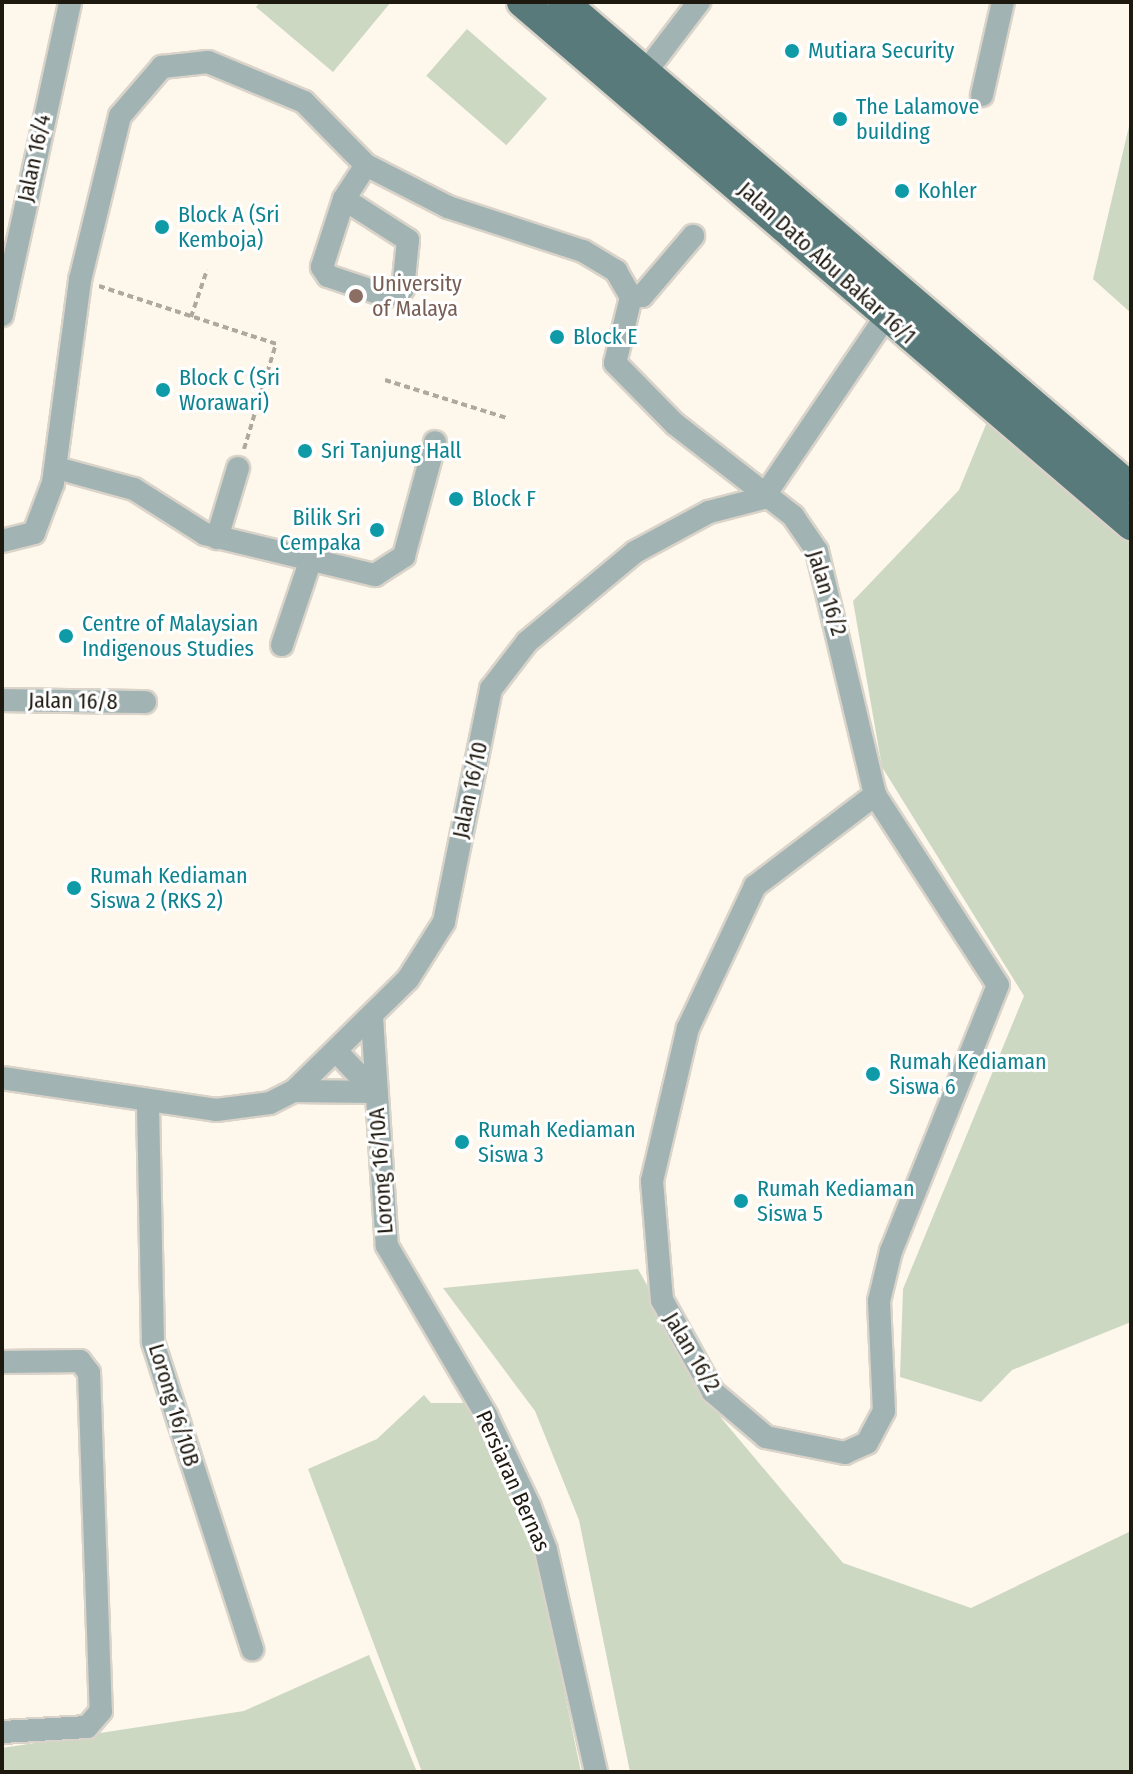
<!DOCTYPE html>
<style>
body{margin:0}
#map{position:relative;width:1133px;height:1774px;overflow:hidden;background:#fdf7ec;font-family:"Fira Sans Condensed",sans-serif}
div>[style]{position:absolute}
.green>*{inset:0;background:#cdd8c2;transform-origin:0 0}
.path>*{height:4px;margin-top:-2px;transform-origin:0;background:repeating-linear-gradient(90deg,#aea99e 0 6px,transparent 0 10px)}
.roads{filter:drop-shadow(2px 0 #d9d3c9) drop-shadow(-2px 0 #d9d3c9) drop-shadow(0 2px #d9d3c9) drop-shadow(0 -2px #d9d3c9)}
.minor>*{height:22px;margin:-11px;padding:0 11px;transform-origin:11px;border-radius:11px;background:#a1b3b3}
.major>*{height:30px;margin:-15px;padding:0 15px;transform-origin:15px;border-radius:15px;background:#597a7a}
.dots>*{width:22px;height:22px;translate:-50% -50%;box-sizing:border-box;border:4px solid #fff;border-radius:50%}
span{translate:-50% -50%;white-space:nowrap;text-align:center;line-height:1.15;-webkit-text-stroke:6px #fff;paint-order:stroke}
.culture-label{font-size:22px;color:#0d838f}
.left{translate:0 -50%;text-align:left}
.right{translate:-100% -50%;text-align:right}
.street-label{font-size:22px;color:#1e190f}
.education-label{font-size:22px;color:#785e54}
.frame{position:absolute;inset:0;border:4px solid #1e190f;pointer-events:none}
</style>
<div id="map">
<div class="green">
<i style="clip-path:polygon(260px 2px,391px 2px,333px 72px,256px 7px)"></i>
<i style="left:467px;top:29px;width:106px;height:62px;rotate:41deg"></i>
<i style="clip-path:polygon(1131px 118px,1131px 313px,1093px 279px)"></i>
<i style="clip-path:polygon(987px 422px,1131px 541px,1131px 1322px,1012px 1370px,981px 1402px,900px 1377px,903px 1289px,1024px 996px,882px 767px,853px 601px,959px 490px)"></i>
<i style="clip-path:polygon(638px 1269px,722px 1419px,843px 1563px,971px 1608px,1131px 1531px,1131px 1772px,630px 1772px,579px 1520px,535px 1411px,443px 1288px)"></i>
<i style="clip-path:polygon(424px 1395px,431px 1403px,469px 1403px,530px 1526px,581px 1772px,422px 1772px,308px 1469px,377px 1439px)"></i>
<i style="clip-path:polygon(369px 1655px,417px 1772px,2px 1772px,2px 1748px,244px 1711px)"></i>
</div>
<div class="path">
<i style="left:99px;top:286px;width:189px;rotate:18.1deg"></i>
<i style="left:191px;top:317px;width:50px;rotate:-71.2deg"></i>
<i style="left:385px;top:380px;width:128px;rotate:17.3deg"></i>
<i style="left:244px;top:449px;width:110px;rotate:-73.1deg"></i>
</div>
<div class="roads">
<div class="minor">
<i style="left:638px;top:82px;width:101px;rotate:-52.7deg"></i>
<i style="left:982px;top:95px;width:95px;rotate:-77.3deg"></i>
<i style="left:344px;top:199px;width:76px;rotate:32.6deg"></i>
<i style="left:408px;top:240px;width:49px;rotate:95.8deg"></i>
<i style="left:403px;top:289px;width:17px;rotate:156deg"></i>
<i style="left:387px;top:296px;width:62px;rotate:-161.3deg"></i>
<i style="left:328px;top:276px;width:11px;rotate:-124deg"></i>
<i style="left:322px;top:267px;width:71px;rotate:-72.1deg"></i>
<i style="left:344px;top:199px;width:40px;rotate:-57.1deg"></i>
<i style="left:631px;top:297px;width:11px;rotate:-5deg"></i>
<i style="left:642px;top:296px;width:79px;rotate:-49.6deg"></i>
<i style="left:2px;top:315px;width:320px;rotate:-77.7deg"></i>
<i style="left:57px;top:468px;width:80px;rotate:15.3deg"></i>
<i style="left:134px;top:489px;width:84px;rotate:32.4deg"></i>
<i style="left:205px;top:534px;width:175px;rotate:13.6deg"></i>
<i style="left:375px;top:575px;width:35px;rotate:-33deg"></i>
<i style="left:404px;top:556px;width:118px;rotate:-74.8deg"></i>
<i style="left:217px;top:538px;width:73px;rotate:-73.3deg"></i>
<i style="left:2px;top:541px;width:33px;rotate:-14deg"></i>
<i style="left:34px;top:533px;width:53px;rotate:-69.2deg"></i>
<i style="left:53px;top:483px;width:205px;rotate:-82.4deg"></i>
<i style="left:80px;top:280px;width:169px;rotate:-76.3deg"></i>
<i style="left:120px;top:116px;width:65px;rotate:-49.4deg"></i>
<i style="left:162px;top:67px;width:46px;rotate:-6.2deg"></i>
<i style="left:208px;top:62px;width:104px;rotate:22.6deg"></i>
<i style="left:304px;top:102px;width:88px;rotate:45.5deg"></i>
<i style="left:366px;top:165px;width:92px;rotate:27.1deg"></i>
<i style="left:448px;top:207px;width:142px;rotate:18.1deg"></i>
<i style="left:583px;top:251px;width:39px;rotate:31deg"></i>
<i style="left:616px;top:271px;width:30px;rotate:60deg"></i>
<i style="left:631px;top:297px;width:68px;rotate:103.6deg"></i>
<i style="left:615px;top:363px;width:86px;rotate:45.5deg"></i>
<i style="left:675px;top:424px;width:150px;rotate:37.9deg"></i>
<i style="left:793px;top:516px;width:42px;rotate:55.6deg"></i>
<i style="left:817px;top:551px;width:251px;rotate:76.6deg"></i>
<i style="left:282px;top:645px;width:84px;rotate:-71.4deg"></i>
<i style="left:2px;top:700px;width:143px;rotate:0.8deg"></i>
<i style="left:875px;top:795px;width:226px;rotate:57.1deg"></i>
<i style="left:998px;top:985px;width:287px;rotate:111.9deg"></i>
<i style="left:891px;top:1251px;width:51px;rotate:103.5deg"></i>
<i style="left:879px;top:1301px;width:110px;rotate:87.4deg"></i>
<i style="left:884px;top:1411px;width:36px;rotate:118deg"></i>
<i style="left:867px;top:1443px;width:24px;rotate:156deg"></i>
<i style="left:845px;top:1453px;width:81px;rotate:-168.6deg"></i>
<i style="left:766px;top:1437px;width:70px;rotate:-139.7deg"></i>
<i style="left:713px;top:1392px;width:105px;rotate:-119deg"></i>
<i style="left:662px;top:1300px;width:119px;rotate:-94.8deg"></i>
<i style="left:652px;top:1181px;width:157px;rotate:-76.8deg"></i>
<i style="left:688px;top:1028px;width:157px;rotate:-64.7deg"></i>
<i style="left:755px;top:886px;width:151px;rotate:-37.2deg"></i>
<i style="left:372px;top:1017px;width:229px;rotate:86.3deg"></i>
<i style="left:387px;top:1246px;width:196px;rotate:59.6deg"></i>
<i style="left:486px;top:1415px;width:102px;rotate:64.4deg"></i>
<i style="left:530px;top:1507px;width:46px;rotate:69.6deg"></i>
<i style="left:546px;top:1550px;width:228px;rotate:77.3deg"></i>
<i style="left:337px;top:1052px;width:55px;rotate:46.5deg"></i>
<i style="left:2px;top:1078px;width:216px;rotate:8.5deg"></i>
<i style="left:216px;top:1110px;width:54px;rotate:-7.4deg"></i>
<i style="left:270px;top:1103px;width:27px;rotate:-27deg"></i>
<i style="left:294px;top:1091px;width:160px;rotate:-44.5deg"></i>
<i style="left:408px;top:979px;width:67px;rotate:-57.7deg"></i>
<i style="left:444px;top:922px;width:238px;rotate:-78.6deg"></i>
<i style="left:491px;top:689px;width:59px;rotate:-52.5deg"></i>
<i style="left:527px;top:642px;width:141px;rotate:-39.8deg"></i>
<i style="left:635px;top:552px;width:84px;rotate:-28.4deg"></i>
<i style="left:709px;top:512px;width:56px;rotate:-14.5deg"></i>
<i style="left:763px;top:498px;width:217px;rotate:-55.9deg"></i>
<i style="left:294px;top:1091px;width:81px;rotate:0.7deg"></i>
<i style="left:148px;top:1105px;width:237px;rotate:88.8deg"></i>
<i style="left:153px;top:1342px;width:323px;rotate:72.1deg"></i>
<i style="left:2px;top:1362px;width:78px;rotate:-0.7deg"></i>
<i style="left:80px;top:1361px;width:15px;rotate:53deg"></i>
<i style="left:89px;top:1373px;width:338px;rotate:88deg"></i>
<i style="left:101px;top:1711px;width:21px;rotate:131deg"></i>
<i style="left:87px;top:1727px;width:85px;rotate:176.6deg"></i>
</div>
<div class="major">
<i style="left:522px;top:2px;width:803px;rotate:40.66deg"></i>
<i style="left:563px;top:2px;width:748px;rotate:40.55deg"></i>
</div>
</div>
<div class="dots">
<i style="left:792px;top:51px;background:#0f9aa8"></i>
<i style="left:840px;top:119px;background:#0f9aa8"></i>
<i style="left:902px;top:191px;background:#0f9aa8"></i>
<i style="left:162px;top:227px;background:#0f9aa8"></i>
<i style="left:356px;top:296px;background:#8d6e63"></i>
<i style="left:557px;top:337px;background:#0f9aa8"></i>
<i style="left:163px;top:390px;background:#0f9aa8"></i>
<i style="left:305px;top:451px;background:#0f9aa8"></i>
<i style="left:456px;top:499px;background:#0f9aa8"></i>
<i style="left:377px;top:530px;background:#0f9aa8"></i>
<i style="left:66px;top:636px;background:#0f9aa8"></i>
<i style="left:74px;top:888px;background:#0f9aa8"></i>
<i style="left:873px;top:1074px;background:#0f9aa8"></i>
<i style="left:462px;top:1142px;background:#0f9aa8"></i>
<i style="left:741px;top:1201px;background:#0f9aa8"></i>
</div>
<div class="culture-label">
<span class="left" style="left:808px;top:51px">Mutiara Security</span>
<span class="left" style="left:856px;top:119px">The Lalamove<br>building</span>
<span class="left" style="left:918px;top:191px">Kohler</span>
<span class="left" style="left:178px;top:227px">Block A (Sri<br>Kemboja)</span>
<span class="left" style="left:573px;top:337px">Block E</span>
<span class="left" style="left:179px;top:390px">Block C (Sri<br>Worawari)</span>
<span class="left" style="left:321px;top:451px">Sri Tanjung Hall</span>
<span class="left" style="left:472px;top:499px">Block F</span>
<span class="right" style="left:361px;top:530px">Bilik Sri<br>Cempaka</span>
<span class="left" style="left:82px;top:636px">Centre of Malaysian<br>Indigenous Studies</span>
<span class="left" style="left:90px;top:888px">Rumah Kediaman<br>Siswa 2 (RKS 2)</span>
<span class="left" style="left:889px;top:1074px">Rumah Kediaman<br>Siswa 6</span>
<span class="left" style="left:478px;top:1142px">Rumah Kediaman<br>Siswa 3</span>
<span class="left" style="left:757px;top:1201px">Rumah Kediaman<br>Siswa 5</span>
</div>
<div class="street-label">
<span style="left:34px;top:158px;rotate:-78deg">Jalan 16/4</span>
<span style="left:827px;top:263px;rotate:42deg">Jalan Dato Abu Bakar 16/1</span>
<span style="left:827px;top:593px;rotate:73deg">Jalan 16/2</span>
<span style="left:73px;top:701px;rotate:1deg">Jalan 16/8</span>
<span style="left:470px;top:790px;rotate:-78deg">Jalan 16/10</span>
<span style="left:381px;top:1171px;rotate:-94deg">Lorong 16/10A</span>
<span style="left:692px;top:1352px;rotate:59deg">Jalan 16/2</span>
<span style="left:174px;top:1405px;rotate:73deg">Lorong 16/10B</span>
<span style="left:513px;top:1481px;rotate:66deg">Persiaran Bernas</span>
</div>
<div class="education-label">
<span class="left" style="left:372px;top:296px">University<br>of Malaya</span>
</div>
<div class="frame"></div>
</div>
